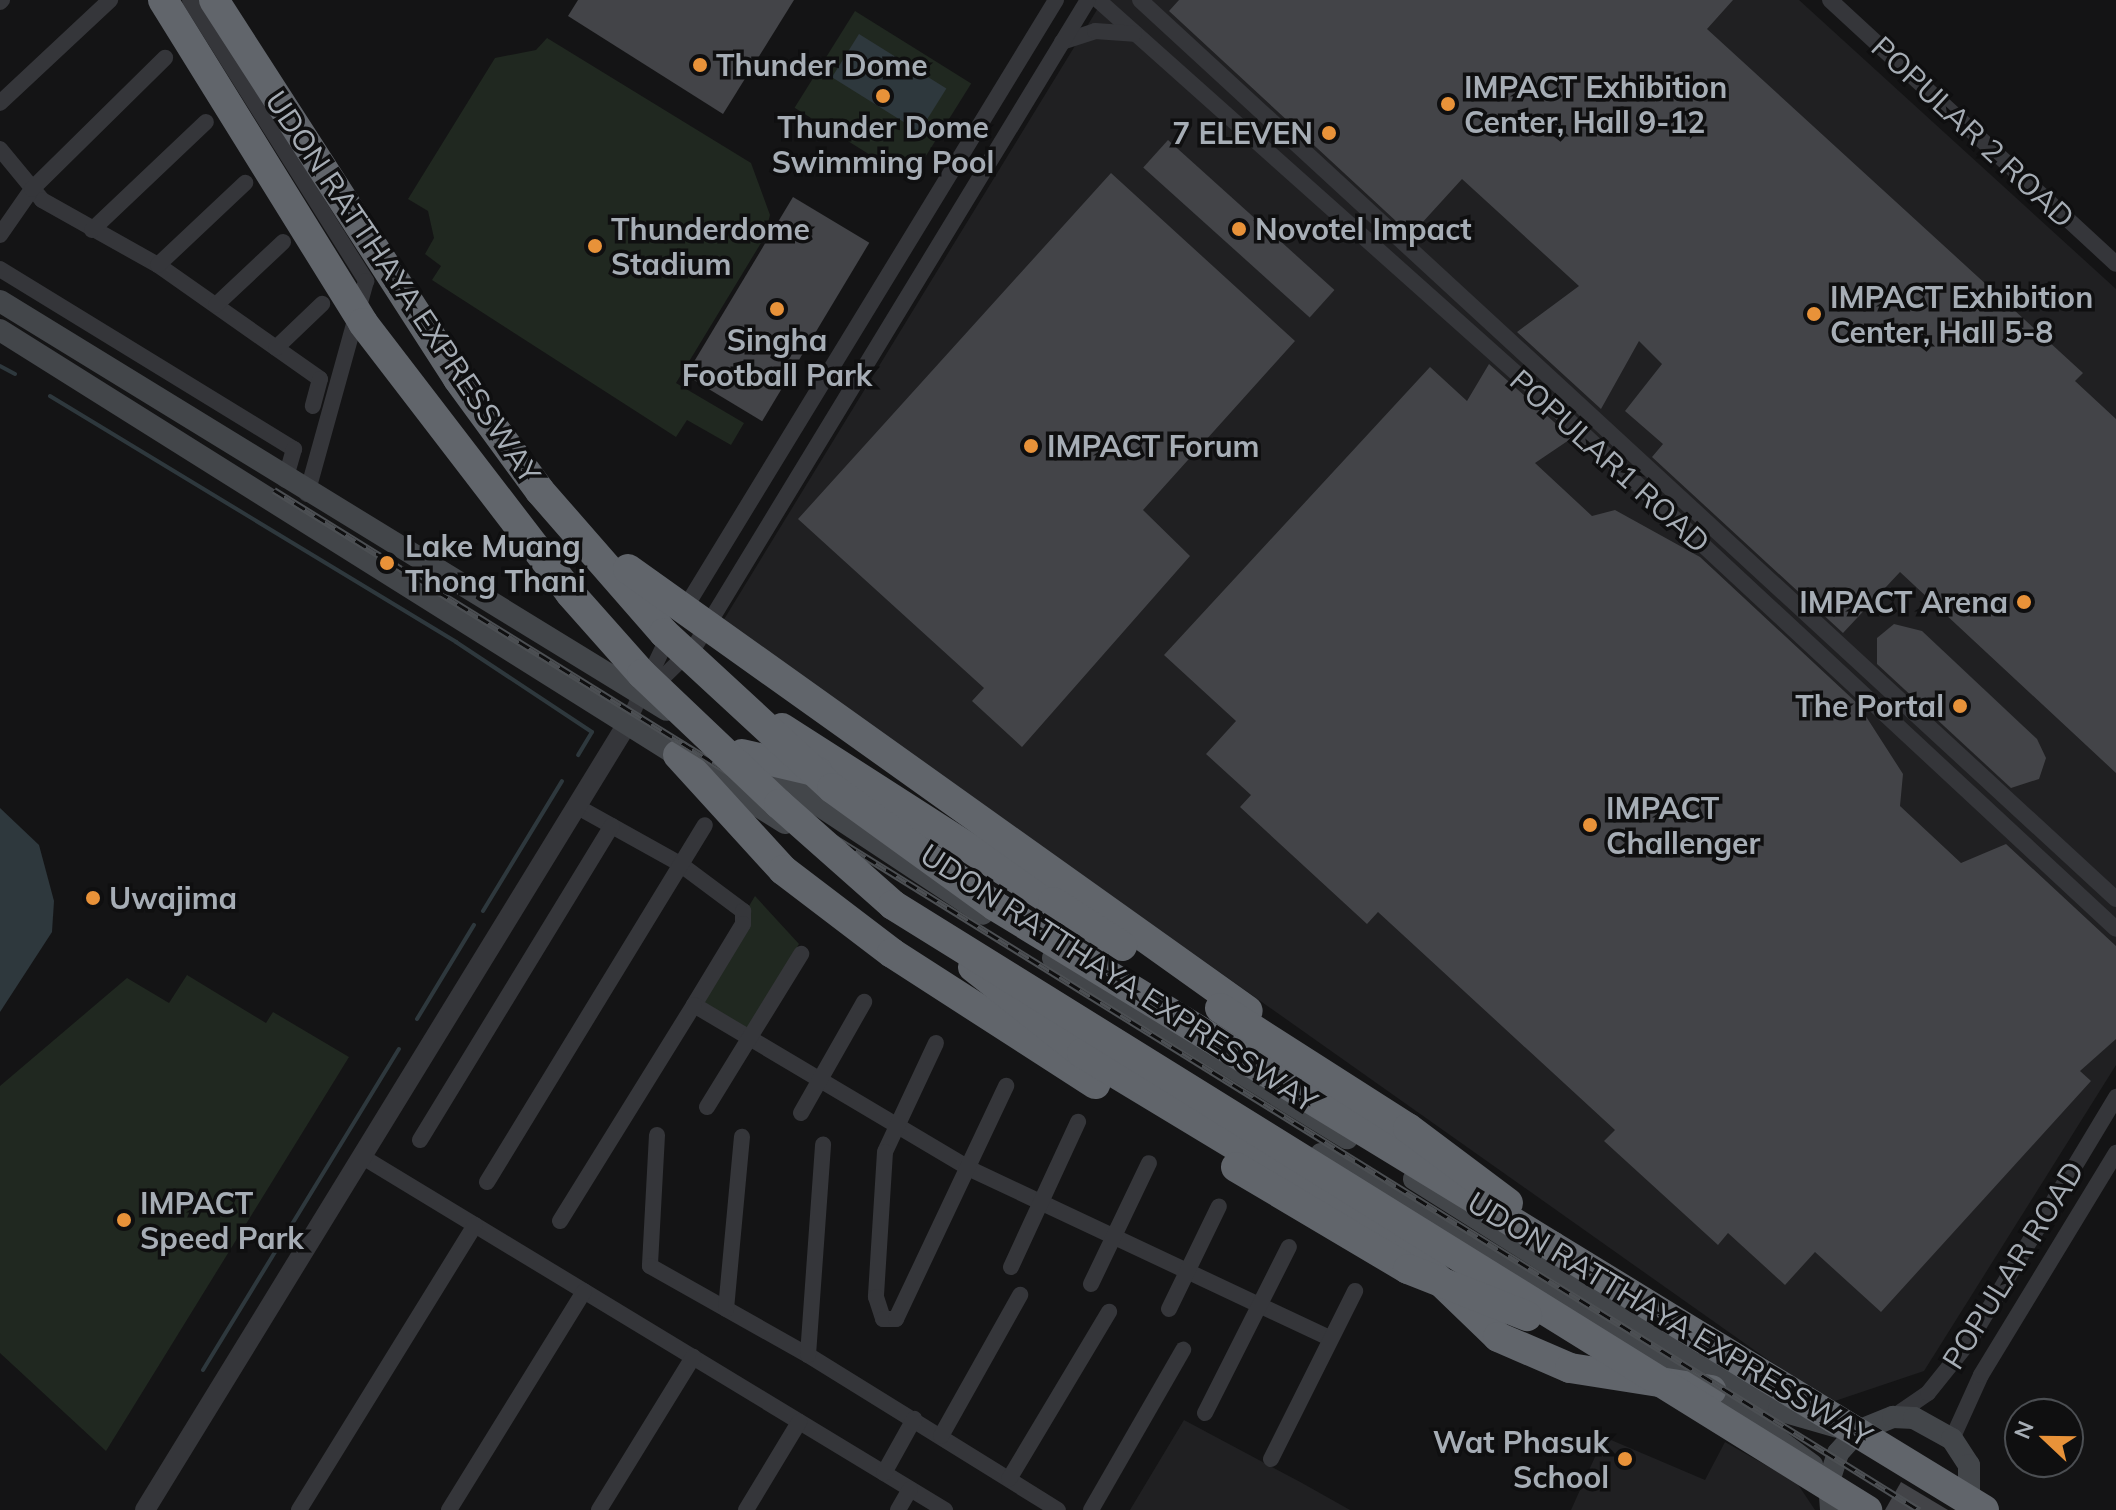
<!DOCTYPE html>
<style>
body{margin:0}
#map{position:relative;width:2116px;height:1510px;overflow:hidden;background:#141415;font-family:Mulish,sans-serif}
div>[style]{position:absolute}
.built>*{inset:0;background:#202022}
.green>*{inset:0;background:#202820;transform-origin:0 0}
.water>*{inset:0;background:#2e383d;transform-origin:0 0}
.stream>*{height:4px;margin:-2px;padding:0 2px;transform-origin:2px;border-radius:2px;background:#2e383d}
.building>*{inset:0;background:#434448;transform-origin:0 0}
.minor>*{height:16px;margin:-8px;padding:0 8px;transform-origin:8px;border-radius:8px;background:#35363a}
.tertiary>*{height:20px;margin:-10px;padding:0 10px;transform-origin:10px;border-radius:10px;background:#35363a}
.secondary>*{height:22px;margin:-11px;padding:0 11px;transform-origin:11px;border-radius:11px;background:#43464a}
.motorway>*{height:30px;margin:-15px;padding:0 15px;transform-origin:15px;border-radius:15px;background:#61656b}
.rail>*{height:7px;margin-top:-3.5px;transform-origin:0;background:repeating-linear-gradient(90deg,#0f0f10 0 12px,#4c4f53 0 24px);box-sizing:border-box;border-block:2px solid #4c4f53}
.motorway-bridge>*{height:30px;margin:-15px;padding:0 15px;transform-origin:15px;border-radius:15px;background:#61656b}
.dots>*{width:22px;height:22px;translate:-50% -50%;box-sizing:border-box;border:4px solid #0f0f10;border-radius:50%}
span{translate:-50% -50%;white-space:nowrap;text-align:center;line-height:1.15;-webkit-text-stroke:7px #0f0f10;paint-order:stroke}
.poi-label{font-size:30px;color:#a6adb5;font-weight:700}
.left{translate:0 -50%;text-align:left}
.right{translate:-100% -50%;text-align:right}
.street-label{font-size:30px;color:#a6adb5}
.north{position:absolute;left:2004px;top:1398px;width:80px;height:80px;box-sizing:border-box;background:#0f0f10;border:2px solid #4b4e52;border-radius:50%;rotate:292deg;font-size:22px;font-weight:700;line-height:32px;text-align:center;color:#a6adb5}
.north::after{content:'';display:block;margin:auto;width:28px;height:36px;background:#e89239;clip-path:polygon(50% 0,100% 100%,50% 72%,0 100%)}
</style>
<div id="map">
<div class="built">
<i style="clip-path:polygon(1103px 0,1799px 0,2116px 289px,2116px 1065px,1924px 1371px,1829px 1403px,723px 621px)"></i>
<i style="clip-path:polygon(1184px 1420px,1302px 1483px,1350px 1510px,1130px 1510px)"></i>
<i style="clip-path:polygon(1604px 1437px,1705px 1480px,1725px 1442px,1797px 1483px,1815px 1510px,1571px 1510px)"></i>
</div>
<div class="green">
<i style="left:855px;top:11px;width:137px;height:114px;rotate:32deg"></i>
<i style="clip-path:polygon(547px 38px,751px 163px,770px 215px,764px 238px,676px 383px,744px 423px,731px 445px,687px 420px,676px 437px,432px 280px,441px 266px,425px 254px,434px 238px,428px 211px,408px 199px,495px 58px,536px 50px)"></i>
<i style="clip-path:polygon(755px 896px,799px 944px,747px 1031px,695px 997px)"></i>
<i style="clip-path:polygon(187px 975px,266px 1023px,273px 1012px,349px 1057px,106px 1451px,0 1353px,0 1086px,127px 978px,169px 1003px)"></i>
</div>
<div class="water">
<i style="left:859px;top:34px;width:103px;height:51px;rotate:32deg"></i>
<i style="clip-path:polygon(0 808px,39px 845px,54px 901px,52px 932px,0 1012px)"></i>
</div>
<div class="stream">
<i style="left:0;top:366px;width:17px;rotate:28deg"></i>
<i style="left:50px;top:396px;width:475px;rotate:31.2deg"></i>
<i style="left:456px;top:642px;width:163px;rotate:33.5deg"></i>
<i style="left:592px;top:732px;width:27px;rotate:121deg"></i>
<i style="left:483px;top:911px;width:152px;rotate:-58.7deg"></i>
<i style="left:417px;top:1019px;width:110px;rotate:-58.8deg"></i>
<i style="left:203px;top:1370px;width:376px;rotate:-58.6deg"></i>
</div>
<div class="building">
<i style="clip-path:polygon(578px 0,794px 0,723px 114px,568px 16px)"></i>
<i style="clip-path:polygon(1179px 0,1733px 0,1707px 29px,2083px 373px,2075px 381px,2116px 419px,2116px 773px,1900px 572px,1843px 633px,1652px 457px,1663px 444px,1625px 411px,1662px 364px,1639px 341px,1601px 409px,1517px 332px,1579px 286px,1462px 179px,1411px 235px,1169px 11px)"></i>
<i style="left:1168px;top:140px;width:224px;height:37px;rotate:42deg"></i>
<i style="clip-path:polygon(1111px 173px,1295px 341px,1143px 510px,1190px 556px,1022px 747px,972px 701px,984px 688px,798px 519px)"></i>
<i style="left:793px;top:197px;width:89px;height:208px;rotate:31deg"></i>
<i style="clip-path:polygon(1489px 364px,1572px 438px,1535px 463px,1592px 516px,1615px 510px,1700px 557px,1858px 704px,1903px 774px,1900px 806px,1961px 863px,2006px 844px,2116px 946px,2116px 1039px,2080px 1071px,2091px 1081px,1881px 1312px,1815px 1252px,1785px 1285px,1728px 1233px,1718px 1245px,1604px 1141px,1615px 1130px,1378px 912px,1367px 924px,1240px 807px,1251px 795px,1206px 754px,1236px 721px,1164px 655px,1430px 367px,1467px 401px)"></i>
<i style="clip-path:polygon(1894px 624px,1922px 631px,2037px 739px,2046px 758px,2039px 779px,2011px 788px,1877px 664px,1877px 638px)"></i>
<i style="clip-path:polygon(1901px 1482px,1948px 1510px,1885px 1510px)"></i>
</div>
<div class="minor">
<i style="left:190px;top:0;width:332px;rotate:57.9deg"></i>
<i style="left:366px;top:281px;width:221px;rotate:105.5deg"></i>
<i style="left:1098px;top:0;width:622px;rotate:41.74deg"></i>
<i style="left:1562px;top:414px;width:756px;rotate:42.91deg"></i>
<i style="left:1140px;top:0;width:1327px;rotate:42.65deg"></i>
<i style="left:1830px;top:0;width:389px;rotate:42.7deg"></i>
<i style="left:0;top:2px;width:3px;rotate:-45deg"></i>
<i style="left:1062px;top:42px;width:35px;rotate:-18deg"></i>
<i style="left:1095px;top:31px;width:39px;rotate:4deg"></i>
<i style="left:0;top:103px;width:151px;rotate:-43.1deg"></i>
<i style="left:0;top:149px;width:66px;rotate:50.5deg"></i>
<i style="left:42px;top:200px;width:133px;rotate:29.3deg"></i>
<i style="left:158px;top:265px;width:198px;rotate:35.1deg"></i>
<i style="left:320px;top:379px;width:28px;rotate:105deg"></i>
<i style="left:92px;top:230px;width:157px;rotate:-43.5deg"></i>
<i style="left:0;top:235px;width:56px;rotate:-55.2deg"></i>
<i style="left:32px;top:189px;width:187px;rotate:-44.6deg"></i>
<i style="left:158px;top:265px;width:120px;rotate:-43.3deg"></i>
<i style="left:0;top:269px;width:345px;rotate:31.5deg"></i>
<i style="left:294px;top:449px;width:32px;rotate:106deg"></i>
<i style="left:216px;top:305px;width:92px;rotate:-43.2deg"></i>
<i style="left:276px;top:348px;width:64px;rotate:-43.7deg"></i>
<i style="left:682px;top:613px;width:718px;rotate:-58.61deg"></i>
<i style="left:651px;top:689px;width:62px;rotate:-44.3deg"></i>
<i style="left:695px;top:646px;width:756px;rotate:-58.69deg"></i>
<i style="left:627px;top:724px;width:101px;rotate:-64.7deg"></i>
<i style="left:576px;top:806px;width:119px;rotate:29.1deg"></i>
<i style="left:680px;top:864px;width:79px;rotate:36.7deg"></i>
<i style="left:743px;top:911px;width:13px;rotate:90deg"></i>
<i style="left:743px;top:924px;width:95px;rotate:121.2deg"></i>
<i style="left:694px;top:1005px;width:319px;rotate:30.7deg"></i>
<i style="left:968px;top:1168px;width:400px;rotate:25.2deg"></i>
<i style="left:936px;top:1043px;width:120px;rotate:115.1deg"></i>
<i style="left:885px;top:1152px;width:145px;rotate:93.6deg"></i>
<i style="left:876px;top:1297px;width:23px;rotate:72deg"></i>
<i style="left:883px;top:1319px;width:13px"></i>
<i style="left:896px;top:1319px;width:258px;rotate:-64.7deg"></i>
<i style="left:707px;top:1107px;width:180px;rotate:-58.4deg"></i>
<i style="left:801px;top:1113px;width:128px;rotate:-60.4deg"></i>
<i style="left:657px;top:1135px;width:131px;rotate:93.1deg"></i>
<i style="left:650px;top:1266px;width:181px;rotate:29.4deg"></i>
<i style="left:808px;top:1355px;width:294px;rotate:31.8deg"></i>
<i style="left:420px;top:1140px;width:368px;rotate:-58.6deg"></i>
<i style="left:361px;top:1156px;width:683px;rotate:31.22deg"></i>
<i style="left:487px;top:1182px;width:418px;rotate:-58.6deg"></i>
<i style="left:560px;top:1221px;width:254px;rotate:-58.2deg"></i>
<i style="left:1011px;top:1267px;width:160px;rotate:-65.2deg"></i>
<i style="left:1091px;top:1284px;width:134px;rotate:-64.4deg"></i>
<i style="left:726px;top:1309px;width:173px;rotate:-84.7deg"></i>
<i style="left:1169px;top:1309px;width:114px;rotate:-64.1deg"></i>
<i style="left:808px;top:1355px;width:211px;rotate:-85.9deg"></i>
<i style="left:1205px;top:1413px;width:186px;rotate:-63.2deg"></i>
<i style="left:1893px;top:1417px;width:42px;rotate:-34.4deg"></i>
<i style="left:1928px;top:1393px;width:65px;rotate:-51.2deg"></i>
<i style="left:1969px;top:1342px;width:286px;rotate:-59deg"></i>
<i style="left:941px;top:1436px;width:162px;rotate:-60.7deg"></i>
<i style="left:1952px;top:1439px;width:70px;rotate:-65.6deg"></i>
<i style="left:1981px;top:1375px;width:260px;rotate:-58.7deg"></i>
<i style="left:1271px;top:1459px;width:188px;rotate:-63.4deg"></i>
<i style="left:884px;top:1473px;width:62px;rotate:-60.9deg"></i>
<i style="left:1009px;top:1479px;width:195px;rotate:-59.1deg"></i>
<i style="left:299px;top:1510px;width:335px;rotate:-58.3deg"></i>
<i style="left:449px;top:1510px;width:257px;rotate:-58.3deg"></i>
<i style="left:599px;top:1510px;width:180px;rotate:-58.4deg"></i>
<i style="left:746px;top:1510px;width:103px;rotate:-58.9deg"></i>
<i style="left:898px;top:1510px;width:24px;rotate:-60deg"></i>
<i style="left:1091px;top:1510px;width:185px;rotate:-60.1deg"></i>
</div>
<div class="tertiary">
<i style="left:145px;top:1510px;width:922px;rotate:-58.48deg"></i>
</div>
<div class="secondary">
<i style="left:0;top:301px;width:782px;rotate:31.52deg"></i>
<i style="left:0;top:330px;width:927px;rotate:32.13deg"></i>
<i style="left:755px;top:763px;width:273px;rotate:33.5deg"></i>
<i style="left:1053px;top:958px;width:345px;rotate:31.5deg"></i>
<i style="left:1321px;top:1154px;width:456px;rotate:31.2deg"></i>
<i style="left:1711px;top:1390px;width:126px;rotate:36.6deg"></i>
<i style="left:1414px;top:1179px;width:432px;rotate:32.3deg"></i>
<i style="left:1779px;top:1410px;width:61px;rotate:16.1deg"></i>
<i style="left:1831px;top:1510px;width:29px;rotate:-94deg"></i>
<i style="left:1829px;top:1481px;width:29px;rotate:-72deg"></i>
<i style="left:1838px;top:1453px;width:30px;rotate:-48deg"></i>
<i style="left:1858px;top:1431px;width:38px;rotate:-22deg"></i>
<i style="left:1893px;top:1417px;width:21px;rotate:3deg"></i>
<i style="left:1914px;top:1418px;width:43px;rotate:28.9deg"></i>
<i style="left:1952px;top:1439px;width:31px;rotate:57deg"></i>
<i style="left:1969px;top:1465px;width:45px;rotate:90deg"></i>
</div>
<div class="motorway">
<i style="left:214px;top:0;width:451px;rotate:57.2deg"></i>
<i style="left:458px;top:379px;width:139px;rotate:53.8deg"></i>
<i style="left:782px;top:728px;width:322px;rotate:32.7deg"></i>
<i style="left:742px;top:754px;width:78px;rotate:13.3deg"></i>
<i style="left:678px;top:755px;width:156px;rotate:47.6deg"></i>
<i style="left:783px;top:870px;width:137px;rotate:37.3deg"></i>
<i style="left:892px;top:953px;width:242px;rotate:32.8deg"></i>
<i style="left:973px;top:967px;width:139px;rotate:38.3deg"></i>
<i style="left:1082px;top:1053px;width:381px;rotate:31.1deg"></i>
<i style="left:1408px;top:1250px;width:125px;rotate:44deg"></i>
<i style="left:1498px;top:1337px;width:78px;rotate:23.3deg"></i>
<i style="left:1570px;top:1368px;width:143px;rotate:8.9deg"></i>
<i style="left:1552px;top:1246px;width:178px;rotate:31.5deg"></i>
</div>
<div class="rail">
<i style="left:274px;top:490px;width:1936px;rotate:31.8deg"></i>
</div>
<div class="motorway-bridge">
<i style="left:163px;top:0;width:380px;rotate:58.2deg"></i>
<i style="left:363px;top:323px;width:340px;rotate:52.5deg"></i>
<i style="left:570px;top:593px;width:108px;rotate:48.4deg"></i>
<i style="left:642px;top:674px;width:189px;rotate:43.5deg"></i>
<i style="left:779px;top:804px;width:152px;rotate:41.5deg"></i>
<i style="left:893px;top:905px;width:1147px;rotate:31.85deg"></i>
<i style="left:540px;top:491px;width:189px;rotate:48.9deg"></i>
<i style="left:664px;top:633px;width:229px;rotate:42.7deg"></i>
<i style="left:832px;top:788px;width:201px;rotate:35.9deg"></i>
<i style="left:995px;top:906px;width:653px;rotate:31.4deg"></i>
<i style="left:628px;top:569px;width:761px;rotate:35.49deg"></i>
<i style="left:1053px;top:902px;width:82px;rotate:32.5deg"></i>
<i style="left:1220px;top:1008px;width:223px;rotate:32.6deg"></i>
<i style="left:1408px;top:1128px;width:125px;rotate:36.9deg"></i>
<i style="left:1236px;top:1167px;width:200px;rotate:30.7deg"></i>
<i style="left:1408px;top:1269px;width:128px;rotate:21.6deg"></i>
<i style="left:1704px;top:1339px;width:328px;rotate:31.4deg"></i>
</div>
<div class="dots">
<i style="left:700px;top:65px;background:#e89239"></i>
<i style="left:883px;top:96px;background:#e89239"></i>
<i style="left:1448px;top:104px;background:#e89239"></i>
<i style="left:1329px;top:133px;background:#e89239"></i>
<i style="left:1239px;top:229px;background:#e89239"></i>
<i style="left:595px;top:246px;background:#e89239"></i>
<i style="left:777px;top:309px;background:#e89239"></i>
<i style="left:1814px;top:314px;background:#e89239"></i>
<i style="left:1031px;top:446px;background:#e89239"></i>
<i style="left:387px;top:563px;background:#e89239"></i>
<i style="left:2024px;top:602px;background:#e89239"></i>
<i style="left:1960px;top:706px;background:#e89239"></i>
<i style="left:1590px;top:825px;background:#e89239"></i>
<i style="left:93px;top:898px;background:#e89239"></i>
<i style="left:124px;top:1220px;background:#e89239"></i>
<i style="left:1625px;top:1459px;background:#e89239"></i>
</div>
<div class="poi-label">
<span class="left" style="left:716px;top:65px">Thunder Dome</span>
<span class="left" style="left:1464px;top:104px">IMPACT Exhibition<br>Center, Hall 9-12</span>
<span style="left:883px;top:144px">Thunder Dome<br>Swimming Pool</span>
<span class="right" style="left:1313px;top:133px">7 ELEVEN</span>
<span class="left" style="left:611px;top:246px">Thunderdome<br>Stadium</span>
<span class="left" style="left:1255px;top:229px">Novotel Impact</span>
<span class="left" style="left:1830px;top:314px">IMPACT Exhibition<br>Center, Hall 5-8</span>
<span style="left:777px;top:357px">Singha<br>Football Park</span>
<span class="left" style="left:1047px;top:446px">IMPACT Forum</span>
<span class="left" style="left:405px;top:563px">Lake Muang<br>Thong Thani</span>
<span class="right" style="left:2008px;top:602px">IMPACT Arena</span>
<span class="right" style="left:1944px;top:706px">The Portal</span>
<span class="left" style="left:1606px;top:825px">IMPACT<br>Challenger</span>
<span class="left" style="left:109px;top:898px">Uwajima</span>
<span class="left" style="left:140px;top:1220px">IMPACT<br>Speed Park</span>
<span class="right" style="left:1609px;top:1459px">Wat Phasuk<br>School</span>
</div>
<div class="street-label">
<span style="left:1973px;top:132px;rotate:43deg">POPULAR 2 ROAD</span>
<span style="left:403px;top:287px;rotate:56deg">UDON RATTHAYA EXPRESSWAY</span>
<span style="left:1610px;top:461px;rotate:42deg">POPULAR1 ROAD</span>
<span style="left:1119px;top:978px;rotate:33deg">UDON RATTHAYA EXPRESSWAY</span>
<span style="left:2013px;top:1265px;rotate:-58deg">POPULAR ROAD</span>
<span style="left:1670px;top:1319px;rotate:31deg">UDON RATTHAYA EXPRESSWAY</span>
</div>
<div class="north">N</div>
</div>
